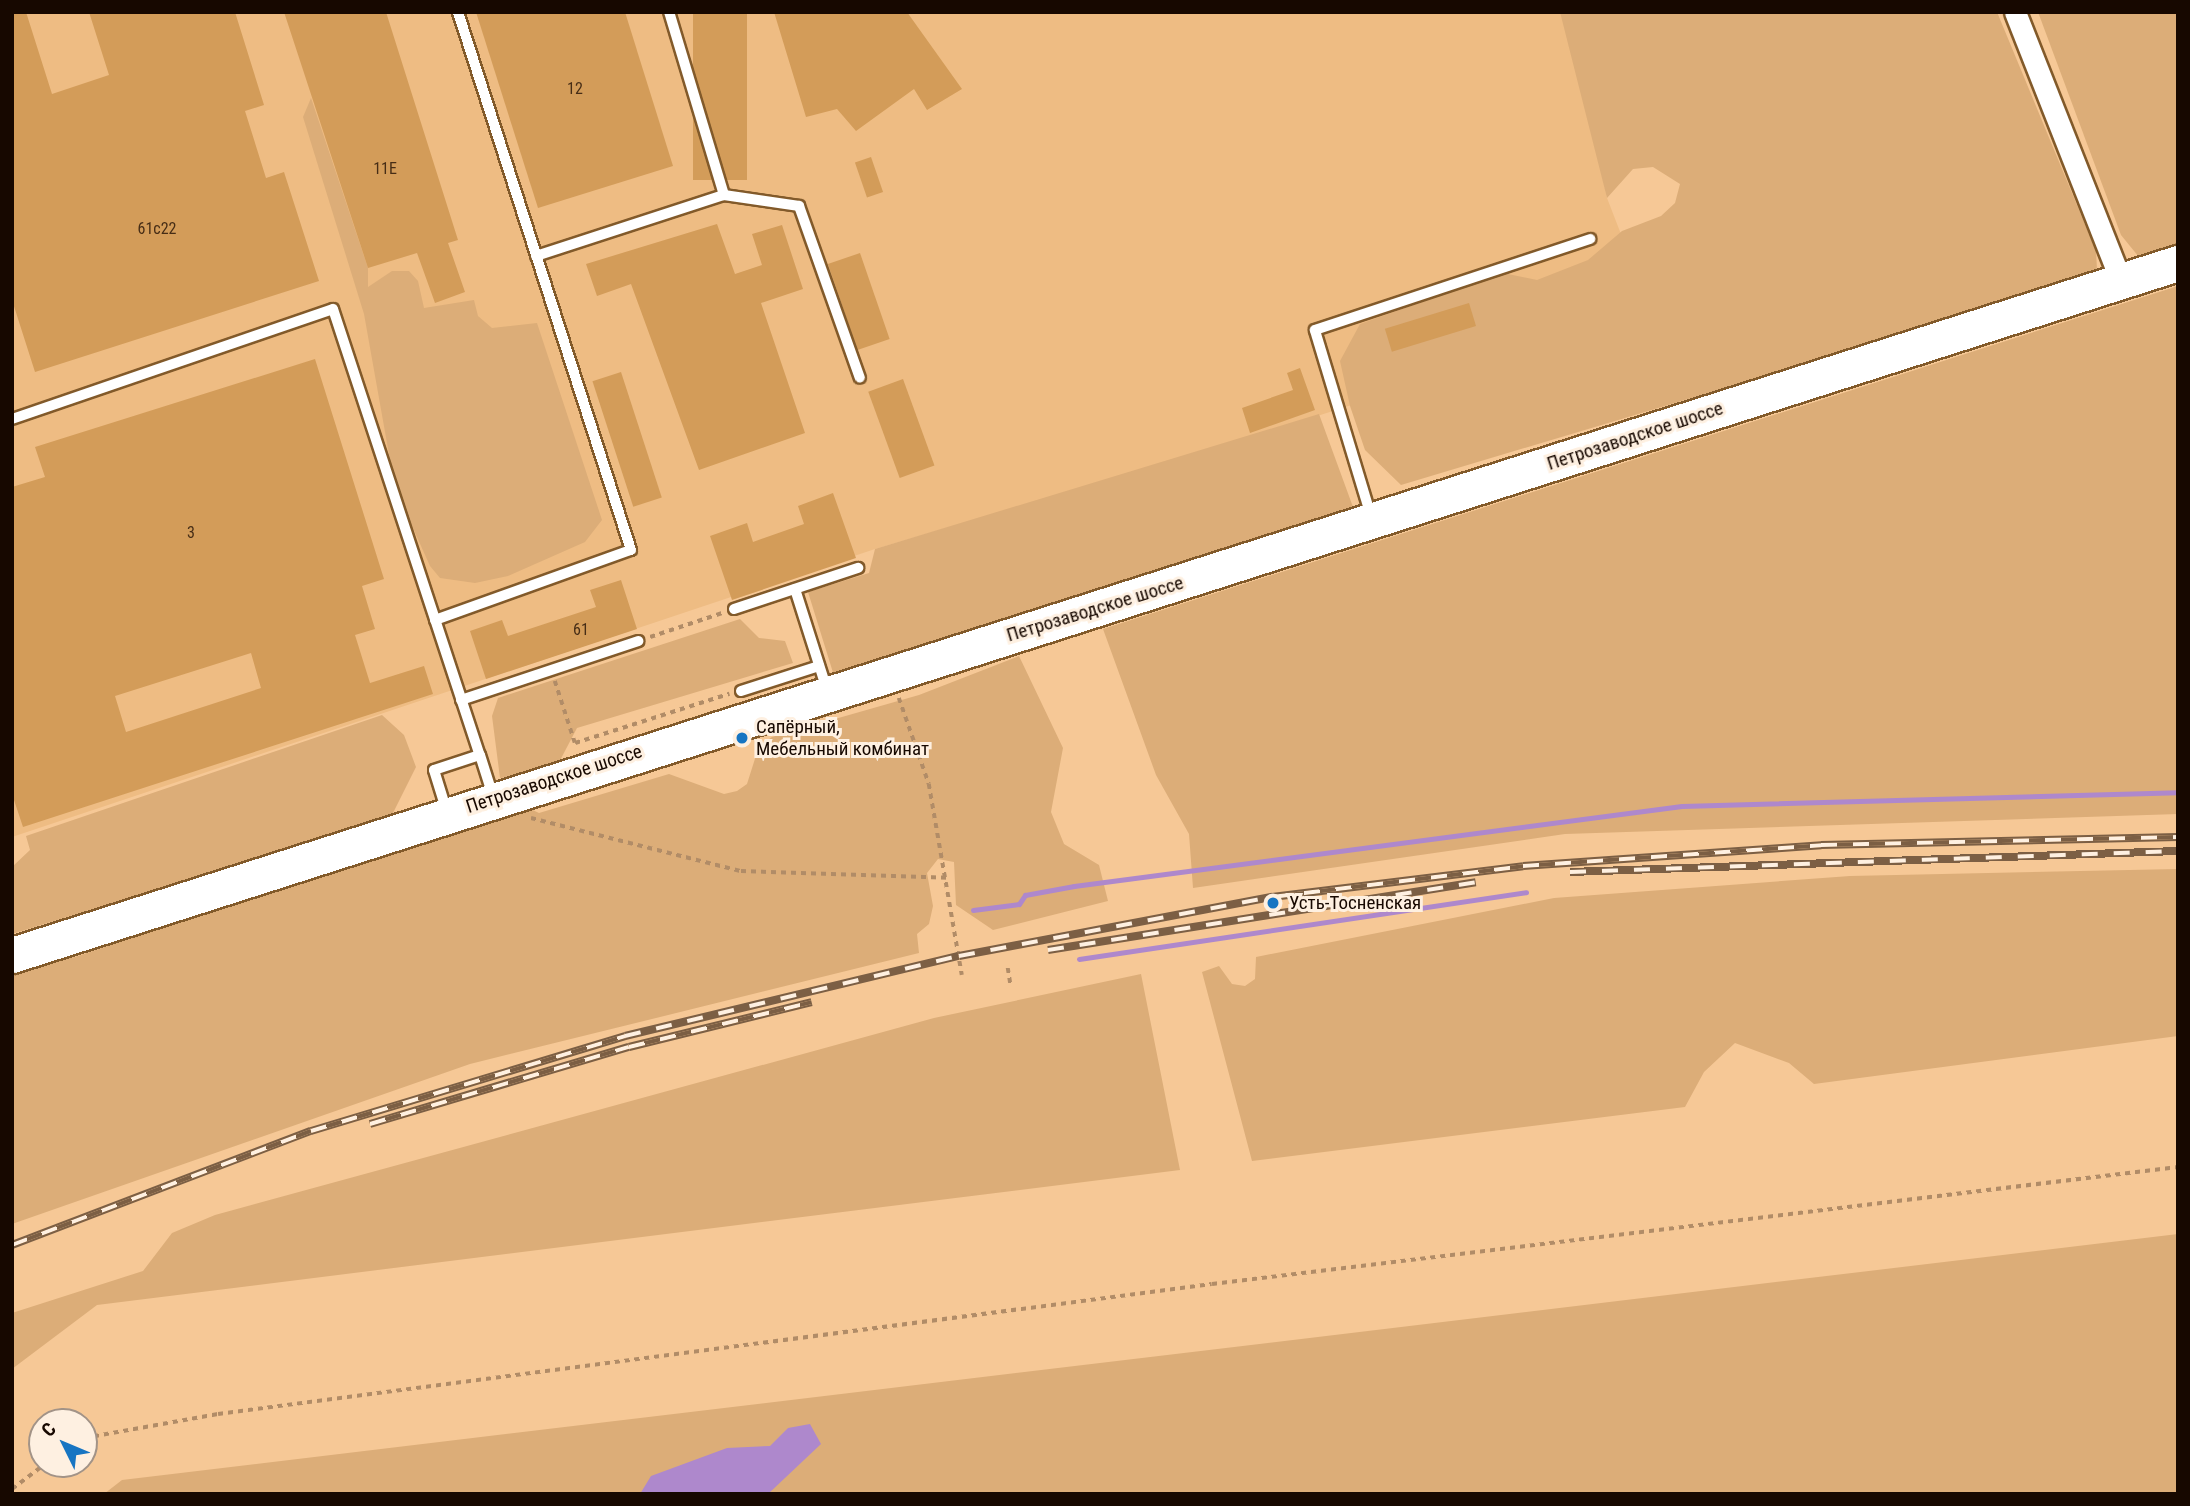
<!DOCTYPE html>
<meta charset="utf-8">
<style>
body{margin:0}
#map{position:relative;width:2190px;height:1506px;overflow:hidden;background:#f6c896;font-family:"Roboto Condensed",sans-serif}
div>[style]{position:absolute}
.built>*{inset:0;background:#eebc83}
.green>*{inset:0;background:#dcad78}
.water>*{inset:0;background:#ae88cc}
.stream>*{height:5px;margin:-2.5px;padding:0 2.5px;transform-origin:2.5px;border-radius:2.5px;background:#ae88cc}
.building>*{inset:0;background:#d39c59;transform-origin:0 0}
.path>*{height:3.5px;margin-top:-1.75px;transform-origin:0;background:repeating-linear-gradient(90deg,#b18c67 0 5px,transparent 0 10px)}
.roads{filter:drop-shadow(2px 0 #825a2a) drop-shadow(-2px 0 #825a2a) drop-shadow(0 2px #825a2a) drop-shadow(0 -2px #825a2a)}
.lane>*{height:10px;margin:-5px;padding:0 5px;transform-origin:5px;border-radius:5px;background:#fff}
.street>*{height:21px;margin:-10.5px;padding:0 10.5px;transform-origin:10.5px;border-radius:10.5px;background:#fff}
.primary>*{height:35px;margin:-17.5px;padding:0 17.5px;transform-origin:17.5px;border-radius:17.5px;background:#fff}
.rail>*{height:8px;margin-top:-4px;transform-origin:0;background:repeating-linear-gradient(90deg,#fef0e1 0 16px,#7c5f44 0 32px);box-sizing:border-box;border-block:2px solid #7c5f44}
.dots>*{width:19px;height:19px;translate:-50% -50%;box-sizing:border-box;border:4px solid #fef0e1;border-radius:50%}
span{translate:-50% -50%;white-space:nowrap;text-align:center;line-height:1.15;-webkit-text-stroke:6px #fef0e1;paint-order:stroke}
.number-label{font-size:16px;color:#462d16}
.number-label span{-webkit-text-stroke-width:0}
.street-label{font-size:19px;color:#170800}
.poi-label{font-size:19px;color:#170800}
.left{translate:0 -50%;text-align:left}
.frame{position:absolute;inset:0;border:14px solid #170800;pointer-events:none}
.north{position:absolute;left:28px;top:1408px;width:70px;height:70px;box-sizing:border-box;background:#fef0e1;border:2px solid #a29387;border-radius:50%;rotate:313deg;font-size:19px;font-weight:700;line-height:28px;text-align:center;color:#170800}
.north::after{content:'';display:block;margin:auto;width:24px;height:32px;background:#1775c2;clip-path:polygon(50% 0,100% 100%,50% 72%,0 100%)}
</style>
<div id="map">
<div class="built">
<i style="clip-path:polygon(12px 12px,1651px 12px,1573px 42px,1607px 198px,1650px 309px,1230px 444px,875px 549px,12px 837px)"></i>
</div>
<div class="green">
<i style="clip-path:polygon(1560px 12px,1997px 12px,2096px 251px,2097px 269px,2086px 280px,1401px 485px,1365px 450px,1350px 406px,1340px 361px,1360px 324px,1503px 273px,1537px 280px,1588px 260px,1622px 231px,1661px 216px,1675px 203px,1680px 184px,1653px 167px,1633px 169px,1607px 198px)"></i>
<i style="clip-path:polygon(2038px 12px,2178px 12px,2178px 252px,2143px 262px,2121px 235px)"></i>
<i style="clip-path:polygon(311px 98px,368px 268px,368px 287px,392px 271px,409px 271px,418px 281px,424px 308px,474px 300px,478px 316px,492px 328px,537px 323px,602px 520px,585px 542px,508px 576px,475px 583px,440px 578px,430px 566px,395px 488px,364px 314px,303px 117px)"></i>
<i style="clip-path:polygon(2178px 286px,2178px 814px,1565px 834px,1193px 888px,1189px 834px,1156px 775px,1103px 629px)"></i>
<i style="clip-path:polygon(1319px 414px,1353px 507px,1350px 521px,835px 679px,808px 592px,869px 573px,875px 549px)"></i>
<i style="clip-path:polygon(740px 619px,759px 638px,785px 641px,793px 663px,577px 728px,555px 770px,500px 778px,492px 716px,498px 698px)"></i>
<i style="clip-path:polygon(1019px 656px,1063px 748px,1051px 812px,1064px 844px,1099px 865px,1108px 901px,993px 930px,956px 905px,954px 862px,938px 859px,927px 873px,933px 906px,929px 924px,917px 934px,919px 953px,470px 1064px,12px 1224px,12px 967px,75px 957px,522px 805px,539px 813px,669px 774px,724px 794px,737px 791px,747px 784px,759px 746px,772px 737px,919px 695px)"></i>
<i style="clip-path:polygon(382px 715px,404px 735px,416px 767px,391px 817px,12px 934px,12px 867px,30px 850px,26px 836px)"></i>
<i style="clip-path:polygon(2178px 869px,2178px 1036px,1814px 1084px,1789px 1063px,1735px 1043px,1704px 1072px,1685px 1107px,1252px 1161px,1202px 972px,1219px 966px,1232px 984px,1245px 986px,1255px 979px,1256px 957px,1554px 898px,1850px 876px)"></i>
<i style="clip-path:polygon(1141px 974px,1180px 1170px,97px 1305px,12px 1369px,12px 1313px,143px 1271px,172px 1233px,215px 1215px,934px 1018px)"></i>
<i style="clip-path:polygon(2178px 1234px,2178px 1494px,104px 1494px,122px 1480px)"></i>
</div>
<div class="water">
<i style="clip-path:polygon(810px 1424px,821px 1444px,768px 1494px,640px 1494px,651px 1476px,727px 1448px,770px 1446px,788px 1428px)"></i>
</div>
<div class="stream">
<i style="left:973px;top:910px;width:46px;rotate:-7.4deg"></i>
<i style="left:1019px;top:904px;width:11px;rotate:-56deg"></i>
<i style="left:1025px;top:895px;width:50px;rotate:-10.4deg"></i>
<i style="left:1074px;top:886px;width:613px;rotate:-7.5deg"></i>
<i style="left:1682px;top:806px;width:496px;rotate:-1.6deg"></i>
<i style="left:1079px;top:959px;width:452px;rotate:-8.5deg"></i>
</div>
<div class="building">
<i style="clip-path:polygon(12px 12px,26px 12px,52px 94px,109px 75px,89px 12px,235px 12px,264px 105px,245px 111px,266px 178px,284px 172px,319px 281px,35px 372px,12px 300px)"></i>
<i style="clip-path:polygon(284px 12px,386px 12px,458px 240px,448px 243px,465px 292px,435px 303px,417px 253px,368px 268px)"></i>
<i style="clip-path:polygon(476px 12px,625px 12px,673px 166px,538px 208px)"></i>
<i style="left:693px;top:12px;width:54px;height:168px"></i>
<i style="clip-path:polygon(774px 12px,907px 12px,962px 89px,927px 110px,914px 89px,856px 131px,837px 109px,806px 117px)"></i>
<i style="left:871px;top:157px;width:37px;height:17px;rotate:71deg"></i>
<i style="clip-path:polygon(717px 224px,735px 274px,762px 265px,752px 234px,782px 225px,803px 289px,761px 303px,805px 433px,699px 470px,631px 284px,597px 296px,586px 264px)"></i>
<i style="left:860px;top:253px;width:91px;height:34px;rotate:71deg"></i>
<i style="left:1469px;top:303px;width:24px;height:88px;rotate:73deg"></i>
<i style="clip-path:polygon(evenodd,315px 359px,384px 579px,362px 586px,375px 629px,355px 635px,370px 683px,424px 666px,433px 694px,23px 827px,12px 794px,12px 487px,45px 477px,35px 447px,315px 359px,251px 653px,261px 688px,126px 732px,115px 696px,251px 653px)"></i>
<i style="clip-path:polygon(1300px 368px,1315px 410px,1250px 433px,1242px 408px,1293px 390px,1287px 373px)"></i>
<i style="left:621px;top:372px;width:132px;height:30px;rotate:72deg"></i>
<i style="left:903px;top:379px;width:92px;height:37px;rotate:70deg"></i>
<i style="clip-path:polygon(833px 493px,856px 558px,732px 600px,710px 536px,747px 523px,753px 542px,804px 524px,798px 506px)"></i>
<i style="clip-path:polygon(621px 580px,637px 629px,486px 679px,470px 631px,502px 620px,508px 636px,596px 607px,590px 590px)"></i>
</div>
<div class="path">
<i style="left:650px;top:637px;width:76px;rotate:-18.4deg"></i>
<i style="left:555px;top:681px;width:65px;rotate:72.1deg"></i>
<i style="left:575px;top:743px;width:162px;rotate:-17.7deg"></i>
<i style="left:899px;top:698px;width:91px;rotate:70.8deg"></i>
<i style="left:929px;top:784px;width:194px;rotate:80.2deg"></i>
<i style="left:531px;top:818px;width:217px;rotate:14.2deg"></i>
<i style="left:741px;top:871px;width:207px;rotate:1.9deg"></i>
<i style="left:1008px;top:968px;width:18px;rotate:81deg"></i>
<i style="left:84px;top:1438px;width:136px;rotate:-10.2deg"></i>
<i style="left:218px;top:1414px;width:1002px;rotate:-7.45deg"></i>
<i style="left:1212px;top:1284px;width:973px;rotate:-6.91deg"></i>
<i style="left:12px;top:1489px;width:41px;rotate:-37.1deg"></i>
</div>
<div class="roads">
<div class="lane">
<i style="left:724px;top:195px;width:76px;rotate:8.3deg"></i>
<i style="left:799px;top:206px;width:182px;rotate:70.5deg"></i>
<i style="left:536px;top:256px;width:198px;rotate:-18deg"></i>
<i style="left:724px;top:195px;width:191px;rotate:-106.7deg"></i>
<i style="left:12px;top:419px;width:339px;rotate:-18.9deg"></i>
<i style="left:333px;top:309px;width:470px;rotate:71.8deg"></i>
<i style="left:1371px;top:516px;width:194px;rotate:-106.8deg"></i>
<i style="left:1315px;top:330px;width:290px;rotate:-18.3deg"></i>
<i style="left:795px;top:589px;width:106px;rotate:72.4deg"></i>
<i style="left:734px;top:609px;width:131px;rotate:-18.3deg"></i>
<i style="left:435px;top:620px;width:208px;rotate:-19.7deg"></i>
<i style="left:631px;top:550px;width:565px;rotate:-107.83deg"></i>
<i style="left:741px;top:691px;width:82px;rotate:-17.8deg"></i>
<i style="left:461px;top:700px;width:187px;rotate:-18.4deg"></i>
<i style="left:447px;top:812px;width:44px;rotate:-107.2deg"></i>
<i style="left:434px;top:770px;width:48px;rotate:-18.1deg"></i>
<i style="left:480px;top:755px;width:43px;rotate:72.4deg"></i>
</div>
<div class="street">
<i style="left:2015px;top:12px;width:289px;rotate:68.5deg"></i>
</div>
<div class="primary">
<i style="left:12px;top:955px;width:2274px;rotate:-17.72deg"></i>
</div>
</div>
<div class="rail">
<i style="left:1570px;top:872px;width:608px;rotate:-1.98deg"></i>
<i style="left:1048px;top:950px;width:433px;rotate:-9deg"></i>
<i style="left:370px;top:1124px;width:270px;rotate:-16.6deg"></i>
<i style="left:629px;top:1047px;width:188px;rotate:-13.8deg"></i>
<i style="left:12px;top:1245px;width:320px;rotate:-20.9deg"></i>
<i style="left:311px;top:1131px;width:328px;rotate:-16.8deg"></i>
<i style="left:625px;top:1036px;width:343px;rotate:-13.5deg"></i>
<i style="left:959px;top:956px;width:319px;rotate:-10.7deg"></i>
<i style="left:1272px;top:897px;width:253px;rotate:-7deg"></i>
<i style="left:1523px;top:866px;width:299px;rotate:-4deg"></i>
<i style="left:1821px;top:845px;width:357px;rotate:-1.3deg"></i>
</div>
<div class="dots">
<i style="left:742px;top:738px;background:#1775c2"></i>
<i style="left:1273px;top:903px;background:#1775c2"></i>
</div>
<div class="number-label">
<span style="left:575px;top:89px">12</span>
<span style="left:385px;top:169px">11Е</span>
<span style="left:157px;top:229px">61с22</span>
<span style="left:191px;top:533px">3</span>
<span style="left:581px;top:630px">61</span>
</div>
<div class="street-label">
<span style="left:1635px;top:436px;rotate:-18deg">Петрозаводское шоссе</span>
<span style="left:1095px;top:609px;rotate:-17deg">Петрозаводское шоссе</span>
<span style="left:554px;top:779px;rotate:-18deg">Петрозаводское шоссе</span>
</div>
<div class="poi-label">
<span class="left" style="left:756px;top:738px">Сапёрный,<br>Мебельный комбинат</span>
<span class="left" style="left:1289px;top:903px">Усть-Тосненская</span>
</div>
<div class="frame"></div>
<div class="north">С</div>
</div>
